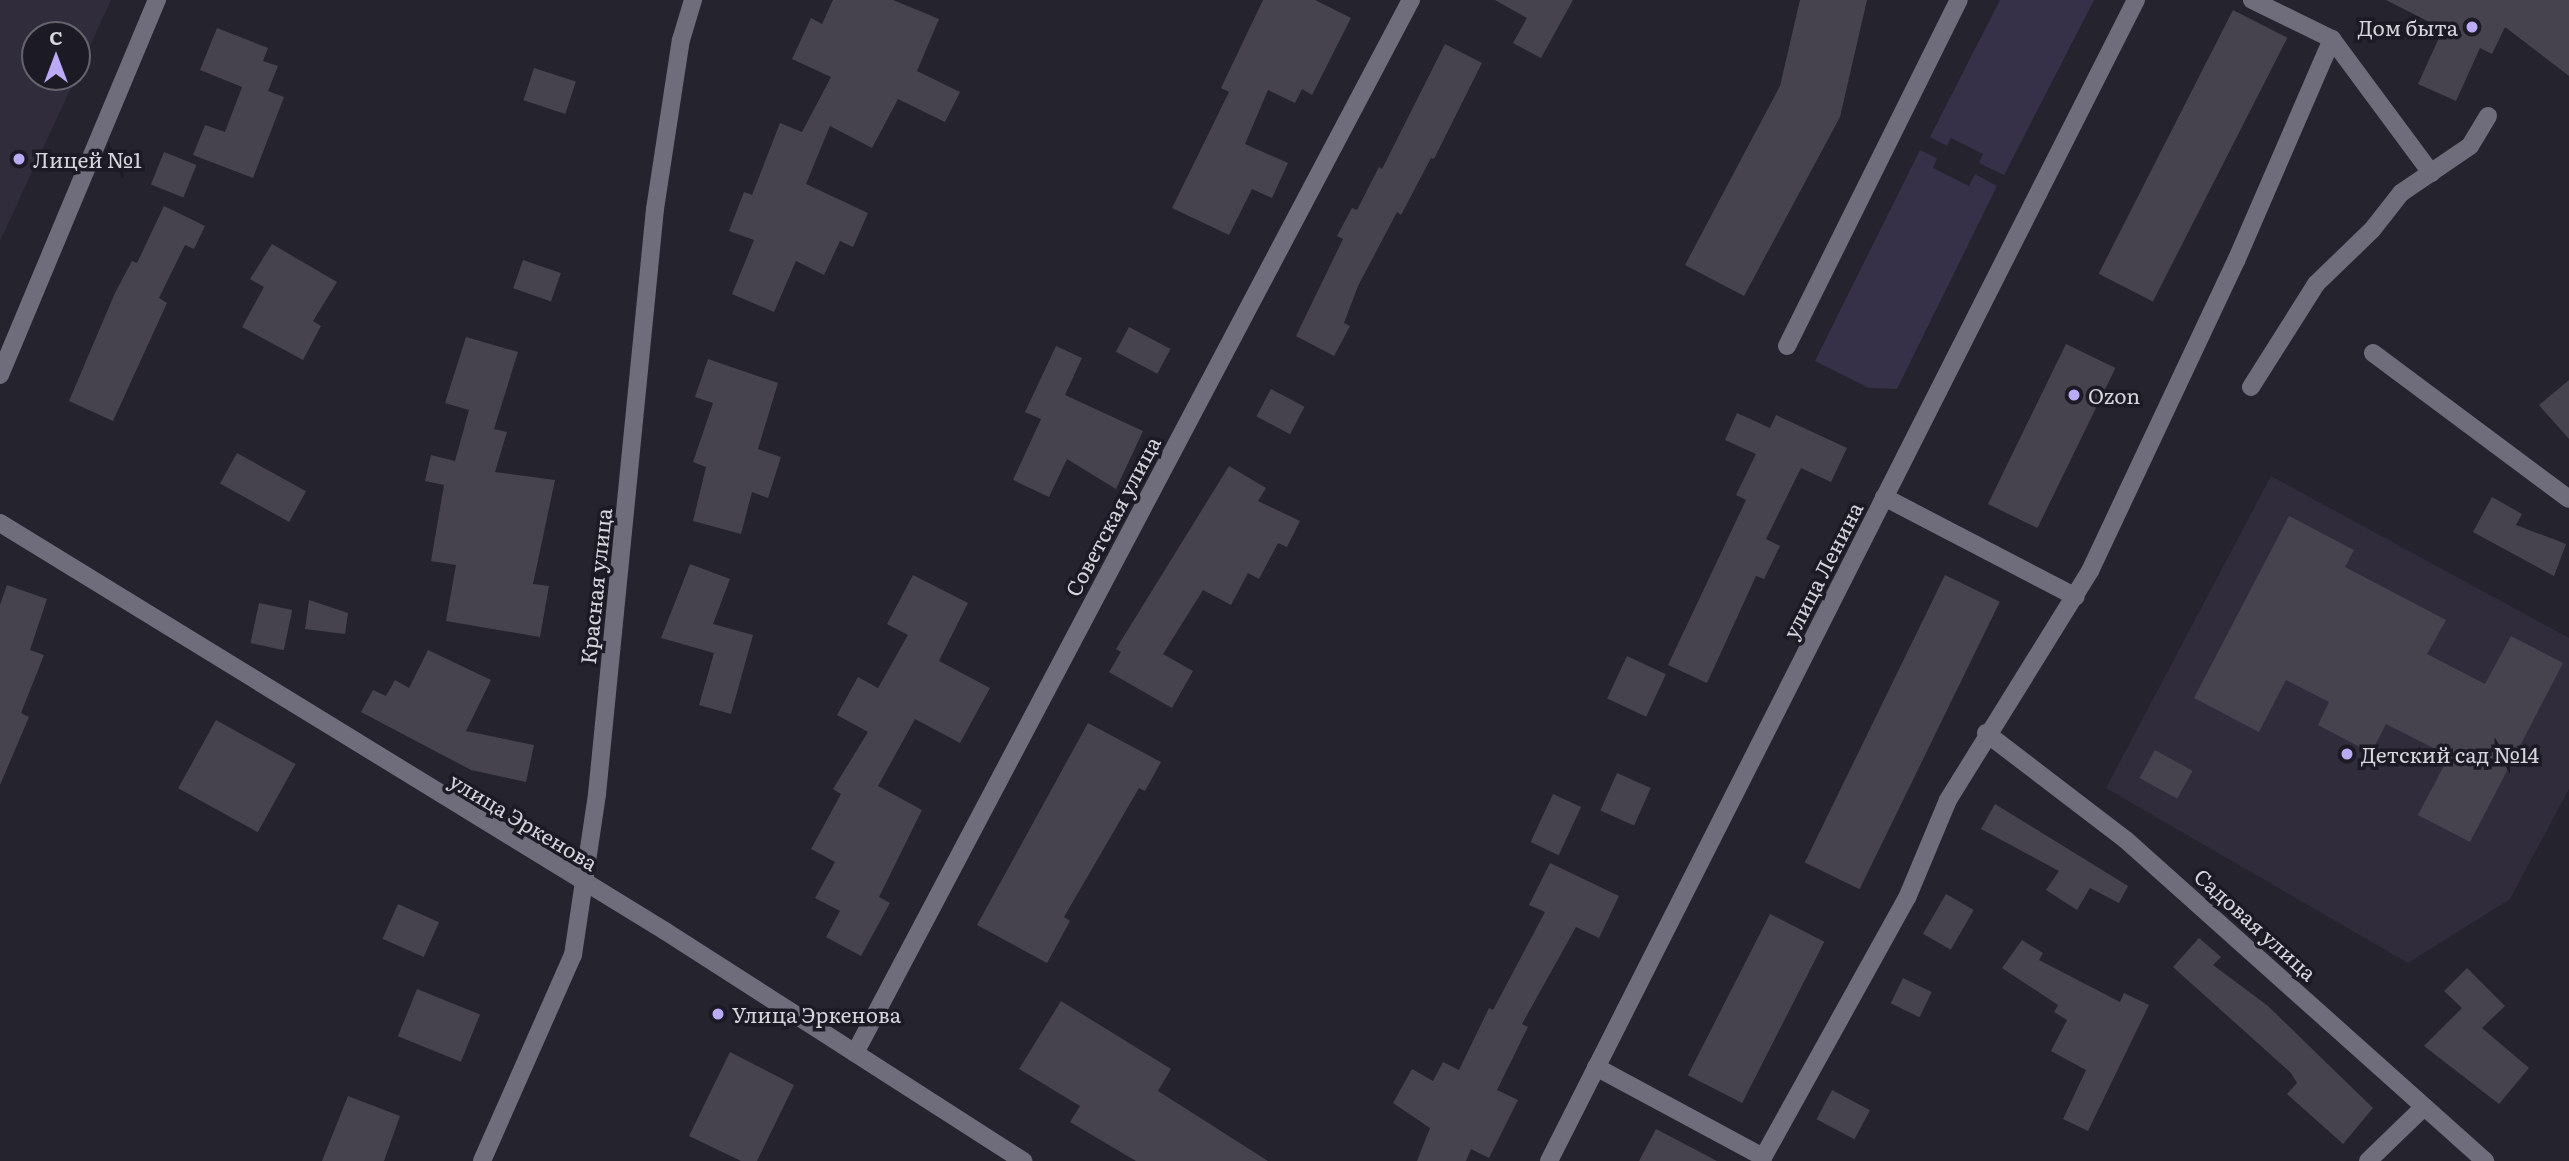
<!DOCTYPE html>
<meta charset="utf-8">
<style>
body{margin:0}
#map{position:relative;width:2569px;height:1161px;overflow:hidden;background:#25232e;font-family:Literata,serif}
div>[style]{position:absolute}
.built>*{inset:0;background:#302c3c}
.green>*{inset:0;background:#363149}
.building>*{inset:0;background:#46434f;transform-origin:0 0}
.minor>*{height:18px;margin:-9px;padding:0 9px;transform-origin:9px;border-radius:9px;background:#6f6c7c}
.dots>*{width:19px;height:19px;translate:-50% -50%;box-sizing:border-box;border:4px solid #1c1a24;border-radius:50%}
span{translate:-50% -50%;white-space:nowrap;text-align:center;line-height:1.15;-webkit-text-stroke:7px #1c1a24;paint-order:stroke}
.poi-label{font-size:21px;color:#d6d5dc}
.right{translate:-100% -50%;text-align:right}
.left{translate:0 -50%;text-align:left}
.street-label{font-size:21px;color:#d6d5dc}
.north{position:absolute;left:21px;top:21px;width:70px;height:70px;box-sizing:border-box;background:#1c1a24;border:2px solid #66656e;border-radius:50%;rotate:0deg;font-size:19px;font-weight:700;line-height:28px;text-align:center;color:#d6d5dc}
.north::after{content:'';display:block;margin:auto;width:24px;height:32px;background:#bbaaf6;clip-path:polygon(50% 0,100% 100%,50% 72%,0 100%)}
</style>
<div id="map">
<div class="built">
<i style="clip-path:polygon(0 0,111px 0,77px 74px,77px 35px,35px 35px,35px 77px,76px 77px,0 241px)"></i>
<i style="clip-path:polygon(2271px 476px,2569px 638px,2569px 789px,2510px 899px,2408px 963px,2106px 788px)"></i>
</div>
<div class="green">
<i style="clip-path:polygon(2000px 0,2094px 0,2004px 175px,1979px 163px,1983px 154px,1951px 138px,1947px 146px,1930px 137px)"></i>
<i style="clip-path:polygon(1920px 150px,1937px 158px,1933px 168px,1969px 186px,1975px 174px,1997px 186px,1897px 389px,1869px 388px,1815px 361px)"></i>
</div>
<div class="building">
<i style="clip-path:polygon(833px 0,893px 0,939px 19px,917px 71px,960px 92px,945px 122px,898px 99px,872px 148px,830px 126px,806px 184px,868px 213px,853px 247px,840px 241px,824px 275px,796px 261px,774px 312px,732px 294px,754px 240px,729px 231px,744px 192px,752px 195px,780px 123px,802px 132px,831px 77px,792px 59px,811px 18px,822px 24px)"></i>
<i style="clip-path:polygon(1263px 0,1315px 0,1351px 18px,1312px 95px,1302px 89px,1295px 103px,1268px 90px,1245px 144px,1288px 163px,1272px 198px,1252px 189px,1229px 235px,1172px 208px,1229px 92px,1221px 88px)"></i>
<i style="clip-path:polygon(1495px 0,1573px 0,1541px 58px,1513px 43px,1527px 18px)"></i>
<i style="clip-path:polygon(1800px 0,1867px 0,1840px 117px,1744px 296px,1685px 265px,1780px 86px)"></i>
<i style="clip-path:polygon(2386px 0,2569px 0,2569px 76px,2505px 27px,2492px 54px,2480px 48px,2456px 101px,2418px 84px,2443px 29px)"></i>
<i style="left:2233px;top:10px;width:61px;height:296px;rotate:27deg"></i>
<i style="clip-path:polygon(217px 28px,268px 48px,263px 61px,278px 66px,268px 91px,284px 97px,253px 178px,193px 155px,205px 125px,225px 132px,242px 87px,200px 70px)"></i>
<i style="clip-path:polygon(1445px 44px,1482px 63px,1434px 159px,1431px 158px,1401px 215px,1397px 212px,1358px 286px,1344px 323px,1350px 326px,1334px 356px,1296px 336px,1343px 239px,1337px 236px,1352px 208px,1357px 210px,1379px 167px,1382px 169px)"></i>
<i style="left:534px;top:68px;width:44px;height:34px;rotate:18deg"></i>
<i style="left:164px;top:152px;width:35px;height:35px;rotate:22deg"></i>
<i style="clip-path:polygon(164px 206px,205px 226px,194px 249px,185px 245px,159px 298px,167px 303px,113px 421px,69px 401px,115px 293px,132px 261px,137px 263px)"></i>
<i style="clip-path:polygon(272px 244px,337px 282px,313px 321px,321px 326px,303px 360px,242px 327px,264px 287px,250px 279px)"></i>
<i style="left:523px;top:260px;width:40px;height:30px;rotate:19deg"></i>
<i style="left:1129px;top:327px;width:47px;height:28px;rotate:28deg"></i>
<i style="clip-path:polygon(466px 337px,518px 352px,494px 429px,507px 432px,495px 472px,555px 480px,533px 584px,549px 586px,540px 637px,446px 621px,456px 565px,431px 561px,444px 485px,425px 481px,431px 455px,455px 461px,469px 410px,445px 403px)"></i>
<i style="left:2066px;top:344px;width:55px;height:178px;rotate:26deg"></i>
<i style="clip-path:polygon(1056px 346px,1082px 358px,1065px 395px,1143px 431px,1116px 489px,1067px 459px,1049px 497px,1013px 480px,1041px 419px,1025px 412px)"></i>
<i style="clip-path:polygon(708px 359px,778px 383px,758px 449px,781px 457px,768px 498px,752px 492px,741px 534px,693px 521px,706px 467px,693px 462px,713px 403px,695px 397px)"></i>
<i style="clip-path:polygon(2569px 380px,2569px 439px,2539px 405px)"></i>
<i style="left:1271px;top:389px;width:38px;height:31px;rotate:28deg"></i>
<i style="clip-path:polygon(1737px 413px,1770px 428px,1776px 415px,1847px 448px,1831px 482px,1801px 468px,1766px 539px,1780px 546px,1764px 579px,1756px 576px,1707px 683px,1668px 665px,1746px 500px,1736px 495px,1756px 454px,1725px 440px)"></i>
<i style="left:237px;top:453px;width:79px;height:35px;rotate:29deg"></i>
<i style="clip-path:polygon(1229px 466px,1266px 488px,1258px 501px,1300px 521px,1287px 547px,1278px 543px,1259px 579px,1248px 573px,1231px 605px,1203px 590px,1163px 654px,1193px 671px,1172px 708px,1109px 672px,1121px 652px,1116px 649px)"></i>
<i style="clip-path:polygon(2492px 497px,2522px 514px,2516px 525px,2566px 544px,2554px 576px,2473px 532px)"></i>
<i style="clip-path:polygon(2289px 516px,2354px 550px,2345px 567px,2446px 620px,2427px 654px,2485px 684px,2511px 636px,2563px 663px,2470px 842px,2418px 815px,2449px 756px,2386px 724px,2371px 753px,2318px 725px,2329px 702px,2286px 680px,2259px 732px,2194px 698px)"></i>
<i style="clip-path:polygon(690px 564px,730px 579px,713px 624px,753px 635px,731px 714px,699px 705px,714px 653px,661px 638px)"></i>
<i style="clip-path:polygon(913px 575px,968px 603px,939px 661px,990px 688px,960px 743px,915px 719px,878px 786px,922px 810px,879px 897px,890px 903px,861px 956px,826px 937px,840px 911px,815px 898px,835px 862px,811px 849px,841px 794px,833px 789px,868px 732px,837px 715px,858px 677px,878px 688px,908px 635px,887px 624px)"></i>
<i style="left:1945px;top:575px;width:61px;height:320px;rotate:26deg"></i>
<i style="clip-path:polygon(7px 585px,47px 599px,30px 650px,44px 655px,21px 713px,29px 717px,0 785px,0 605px)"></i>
<i style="clip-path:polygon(309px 600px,348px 613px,345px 634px,305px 629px)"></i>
<i style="left:259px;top:603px;width:34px;height:41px;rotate:12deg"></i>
<i style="clip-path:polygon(428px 650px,491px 680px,466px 731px,534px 745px,526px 782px,471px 770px,361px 712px,373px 690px,386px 696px,395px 680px,409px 688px)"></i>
<i style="left:1627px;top:656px;width:43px;height:47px;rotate:25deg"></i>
<i style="left:216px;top:720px;width:91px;height:78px;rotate:29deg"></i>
<i style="clip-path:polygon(1088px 723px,1161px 762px,1145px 791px,1139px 788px,1064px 917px,1070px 921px,1047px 963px,977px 925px)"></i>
<i style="left:2155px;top:750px;width:43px;height:32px;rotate:29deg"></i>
<i style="left:1617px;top:773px;width:37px;height:41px;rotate:24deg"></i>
<i style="left:1553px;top:794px;width:31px;height:53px;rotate:25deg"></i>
<i style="clip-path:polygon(1995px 804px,2128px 886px,2119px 903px,2090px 888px,2077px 910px,2046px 890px,2059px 871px,1981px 829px)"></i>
<i style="clip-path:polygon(1550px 863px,1619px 896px,1599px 938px,1576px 927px,1522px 1024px,1528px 1027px,1497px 1090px,1518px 1100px,1489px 1158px,1471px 1149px,1466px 1161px,1417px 1161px,1430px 1128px,1393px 1103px,1412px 1069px,1433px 1081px,1443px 1062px,1459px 1070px,1489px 1008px,1493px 1010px,1545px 912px,1529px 905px)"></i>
<i style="left:1946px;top:894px;width:32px;height:46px;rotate:30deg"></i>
<i style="left:398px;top:904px;width:45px;height:38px;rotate:24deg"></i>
<i style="left:1770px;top:914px;width:61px;height:181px;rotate:27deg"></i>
<i style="clip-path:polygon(2199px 938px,2221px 957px,2213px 965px,2268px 1006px,2373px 1108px,2343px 1144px,2287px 1094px,2297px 1083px,2291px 1073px,2173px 967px)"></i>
<i style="clip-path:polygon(2022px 940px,2043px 953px,2039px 960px,2120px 1002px,2124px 993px,2149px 1005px,2088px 1131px,2063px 1119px,2086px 1070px,2051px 1051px,2067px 1020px,2054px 1012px,2058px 1005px,2002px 968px)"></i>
<i style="clip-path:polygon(2467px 968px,2505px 1006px,2482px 1028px,2529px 1068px,2499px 1104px,2424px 1046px,2462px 1008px,2444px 991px)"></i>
<i style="left:1903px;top:978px;width:32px;height:28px;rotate:26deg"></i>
<i style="left:417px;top:989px;width:68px;height:51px;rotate:22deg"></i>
<i style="clip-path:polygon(1061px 1001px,1171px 1069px,1158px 1091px,1268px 1161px,1136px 1161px,1070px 1122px,1080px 1106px,1019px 1069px)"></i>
<i style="clip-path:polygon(730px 1052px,794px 1085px,757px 1161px,741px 1161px,689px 1136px)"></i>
<i style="left:1832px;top:1090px;width:43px;height:33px;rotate:28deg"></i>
<i style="clip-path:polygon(348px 1096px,400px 1116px,384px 1161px,322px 1161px)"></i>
<i style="clip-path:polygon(1656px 1129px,1717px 1161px,1639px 1161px)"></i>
</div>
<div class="minor">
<i style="left:2252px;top:0;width:89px;rotate:26deg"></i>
<i style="left:2332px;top:39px;width:167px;rotate:53.5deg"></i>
<i style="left:1787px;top:346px;width:386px;rotate:-63.6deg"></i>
<i style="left:2373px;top:353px;width:244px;rotate:36.7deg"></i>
<i style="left:0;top:375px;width:407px;rotate:-67.3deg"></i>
<i style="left:2251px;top:387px;width:122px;rotate:-57.7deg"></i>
<i style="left:2316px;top:284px;width:78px;rotate:-44deg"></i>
<i style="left:2372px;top:230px;width:47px;rotate:-51.9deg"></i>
<i style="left:2401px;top:193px;width:83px;rotate:-34.3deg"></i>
<i style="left:2470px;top:146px;width:35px;rotate:-59deg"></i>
<i style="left:1884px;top:497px;width:216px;rotate:27.5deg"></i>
<i style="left:0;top:523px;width:780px;rotate:31.53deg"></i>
<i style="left:665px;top:931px;width:426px;rotate:32.7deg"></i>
<i style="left:1986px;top:733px;width:176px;rotate:37.4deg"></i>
<i style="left:2126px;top:840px;width:482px;rotate:41.8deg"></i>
<i style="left:855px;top:1053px;width:1191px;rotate:-62.17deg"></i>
<i style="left:1596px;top:1067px;width:190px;rotate:28.3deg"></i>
<i style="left:482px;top:1161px;width:225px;rotate:-66.2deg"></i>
<i style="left:573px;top:955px;width:163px;rotate:-81.5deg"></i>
<i style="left:597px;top:794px;width:588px;rotate:-84.34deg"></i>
<i style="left:655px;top:209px;width:171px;rotate:-81.3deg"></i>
<i style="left:681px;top:40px;width:42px;rotate:-73.3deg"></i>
<i style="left:1549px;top:1161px;width:1301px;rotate:-63.18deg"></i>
<i style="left:1761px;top:1161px;width:301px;rotate:-61deg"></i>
<i style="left:1907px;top:898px;width:106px;rotate:-67.3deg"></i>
<i style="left:1948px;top:800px;width:269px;rotate:-58.2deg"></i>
<i style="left:2090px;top:571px;width:343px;rotate:-64.8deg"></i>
<i style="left:2236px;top:261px;width:242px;rotate:-66.6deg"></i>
<i style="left:2368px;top:1161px;width:78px;rotate:-44deg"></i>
</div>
<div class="dots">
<i style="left:2472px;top:27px;background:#bbaaf6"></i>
<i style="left:19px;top:159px;background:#bbaaf6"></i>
<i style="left:2074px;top:395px;background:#bbaaf6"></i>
<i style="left:2347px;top:754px;background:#bbaaf6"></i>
<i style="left:718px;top:1014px;background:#bbaaf6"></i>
</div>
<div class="poi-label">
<span class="right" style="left:2458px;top:27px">Дом быта</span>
<span class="left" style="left:33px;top:159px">Лицей №1</span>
<span class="left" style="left:2088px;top:395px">Ozon</span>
<span class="left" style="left:2361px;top:754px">Детский сад №14</span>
<span class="left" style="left:732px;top:1014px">Улица Эркенова</span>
</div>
<div class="street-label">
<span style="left:1112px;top:516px;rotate:-62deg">Советская улица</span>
<span style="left:1822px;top:570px;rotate:-63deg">улица Ленина</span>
<span style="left:595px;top:586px;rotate:-84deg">Красная улица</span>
<span style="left:524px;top:821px;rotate:31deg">улица Эркенова</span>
<span style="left:2256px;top:924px;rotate:42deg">Садовая улица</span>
</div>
<div class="north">С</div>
</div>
